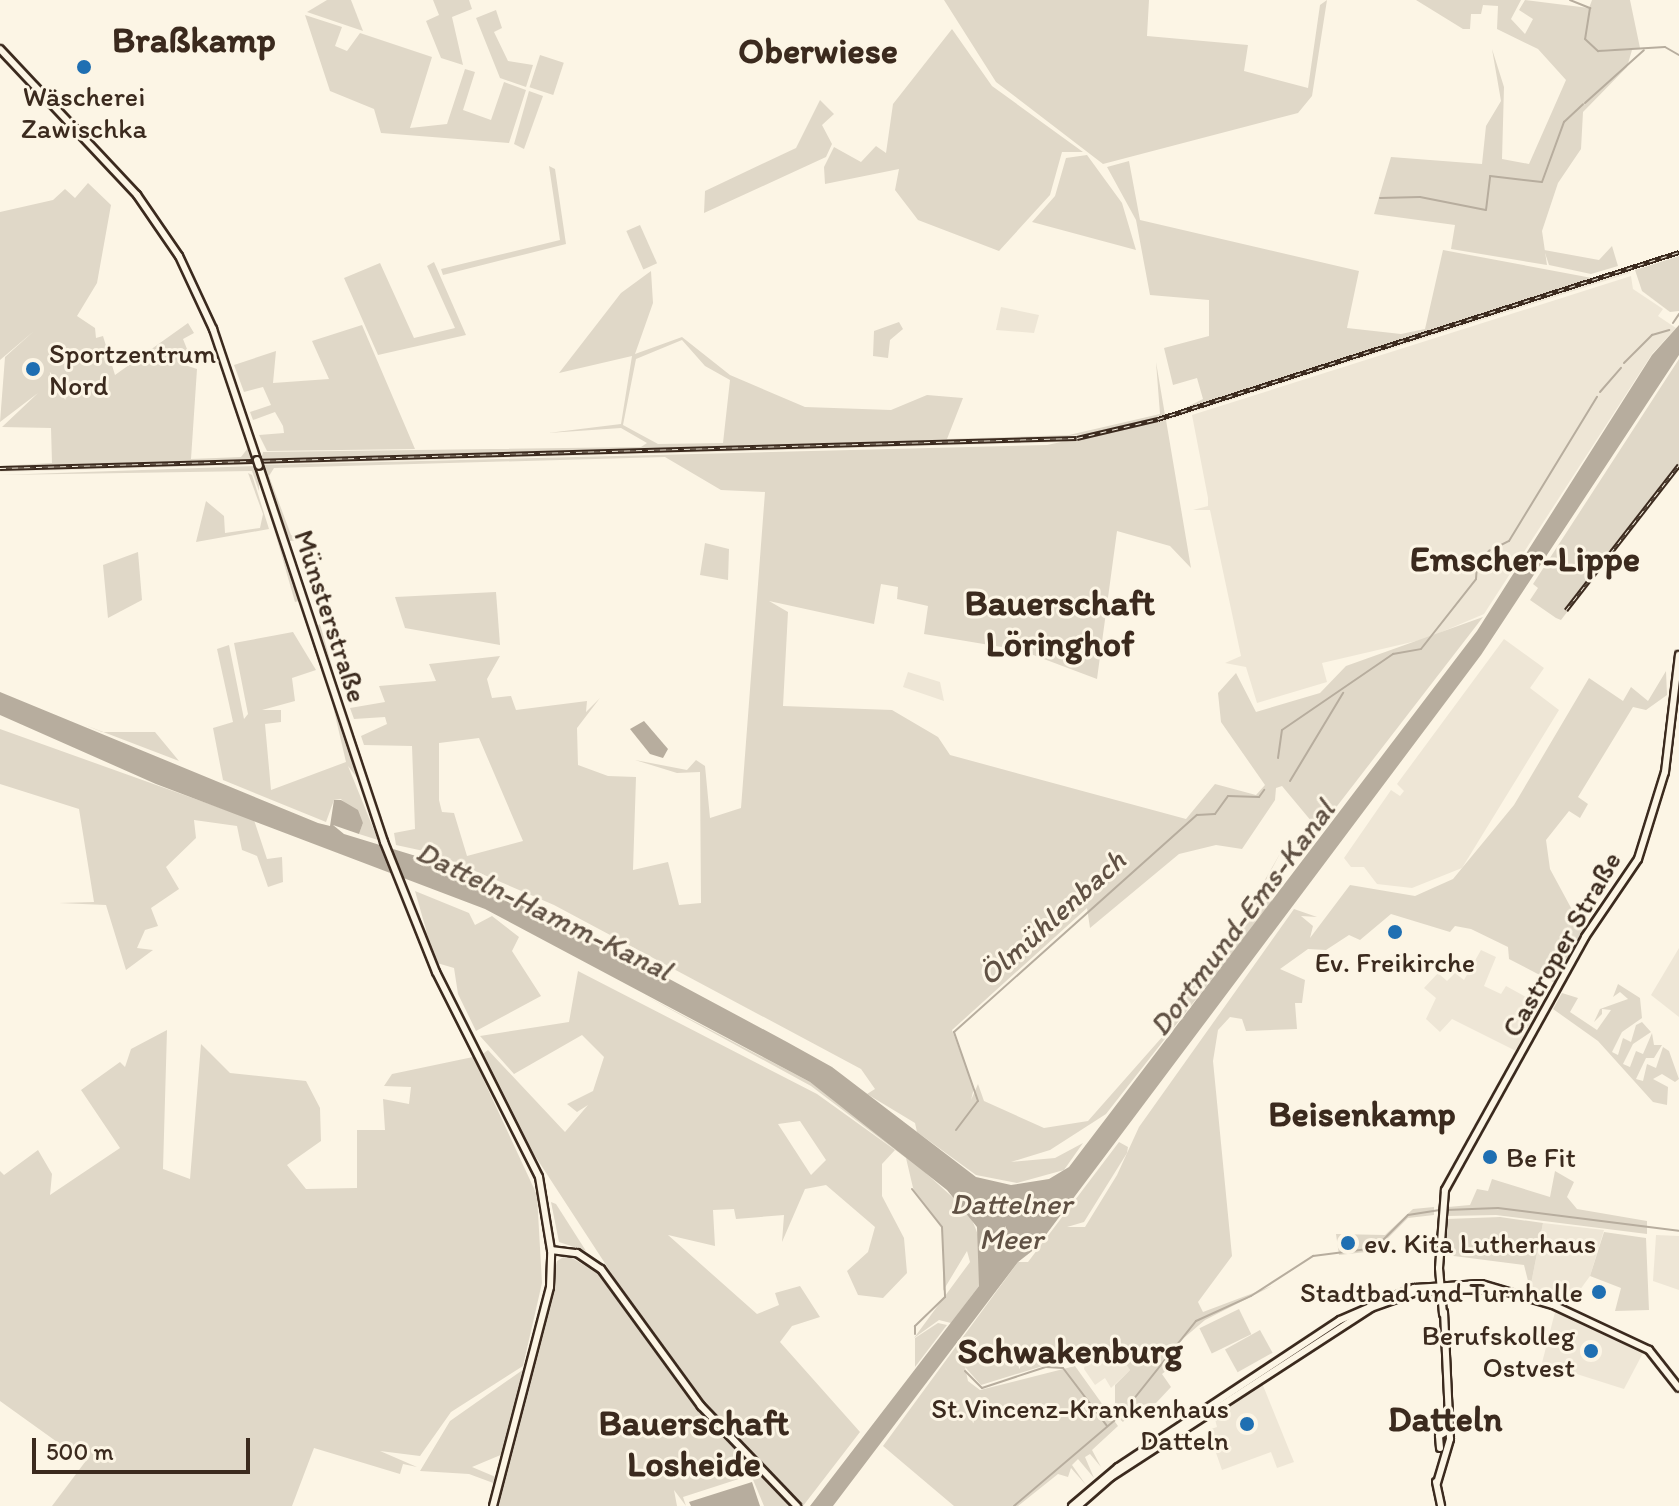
<!DOCTYPE html>
<meta charset="utf-8">
<style>
body{margin:0}
#map{position:relative;width:1679px;height:1506px;overflow:hidden;background:#fcf5e5;font-family:Itim,sans-serif}
div>[style]{position:absolute}
.built>*{inset:0;background:#eee6d6}
.green>*{inset:0;background:#e0d8c8;transform-origin:0 0}
.water>*{inset:0;background:#b7ad9e}
.stream>*{height:2px;margin:-1px;padding:0 1px;transform-origin:1px;border-radius:1px;background:#b7ad9e}
.roads{filter:drop-shadow(2px 0 #3b2a1e) drop-shadow(-2px 0 #3b2a1e) drop-shadow(0 2px #3b2a1e) drop-shadow(0 -2px #3b2a1e)}
.major>*{height:6px;margin:-3px;padding:0 3px;transform-origin:3px;border-radius:3px;background:#fcf5e5}
.rail>*{height:5px;margin-top:-2.5px;transform-origin:0;background:repeating-linear-gradient(90deg,#fcf5e5 0 6px,#3b2a1e 0 12px);box-sizing:border-box;border-block:2px solid #3b2a1e}
.bridges{filter:drop-shadow(2px 0 #3b2a1e) drop-shadow(-2px 0 #3b2a1e) drop-shadow(0 2px #3b2a1e) drop-shadow(0 -2px #3b2a1e)}
.major-bridge>*{height:6px;margin:-3px;padding:0 3px;transform-origin:3px;border-radius:3px;background:#fcf5e5}
.dots>*{width:22px;height:22px;translate:-50% -50%;box-sizing:border-box;border:4px solid #fcf5e5;border-radius:50%}
span{translate:-50% -50%;white-space:nowrap;text-align:center;line-height:1.15;-webkit-text-stroke:6px #fcf5e5;paint-order:stroke}
.poi-label{font-size:28px;color:#3b2a1e}
.left{translate:0 -50%;text-align:left}
.right{translate:-100% -50%;text-align:right}
.street-label{font-size:28px;color:#3b2a1e}
.water-label{font-size:30px;color:#605144;font-style:italic}
.district-label{font-size:36px;color:#3b2a1e;font-weight:700}
.scale{position:absolute;left:32px;top:1438px;width:218px;height:36px;box-sizing:border-box;border:4px solid #3b2a1e;border-top:0;padding-left:10px;font-size:24px;line-height:28px;white-space:nowrap;color:#3b2a1e;-webkit-text-stroke:6px #fcf5e5;paint-order:stroke}
</style>
<div id="map">
<div class="built">
<i style="clip-path:polygon(1631px 266px,1630px 273px,1149px 426px,1073px 442px,0 472px,0 466px,1077px 436px,1171px 414px)"></i>
<i style="clip-path:polygon(1631px 276px,1633px 289px,1663px 309px,1658px 316px,1676px 328px,1652px 354px,1484px 614px,1425px 639px,1322px 663px,1327px 682px,1257px 703px,1246px 667px,1225px 663px,1241px 656px,1210px 510px,1193px 510px,1208px 506px,1208px 498px,1192px 415px)"></i>
<i style="clip-path:polygon(1001px 307px,1039px 315px,1034px 333px,996px 330px)"></i>
<i style="clip-path:polygon(1504px 639px,1544px 668px,1530px 688px,1559px 710px,1462px 868px,1412px 888px,1377px 884px,1364px 867px,1351px 867px,1344px 858px,1391px 790px,1400px 796px,1404px 791px,1397px 784px)"></i>
<i style="clip-path:polygon(908px 672px,940px 682px,944px 701px,903px 687px)"></i>
<i style="clip-path:polygon(1679px 948px,1679px 1017px,1651px 995px)"></i>
<i style="clip-path:polygon(1481px 950px,1496px 957px,1484px 986px,1501px 994px,1506px 986px,1544px 1007px,1518px 1052px,1452px 1019px,1440px 1032px,1426px 1019px,1436px 998px,1424px 988px,1438px 973px,1447px 981px,1455px 973px,1464px 980px)"></i>
<i style="clip-path:polygon(1543px 1223px,1604px 1230px,1590px 1276px,1569px 1305px,1530px 1289px)"></i>
<i style="clip-path:polygon(1656px 1235px,1679px 1236px,1679px 1290px,1653px 1281px)"></i>
<i style="clip-path:polygon(1555px 1312px,1643px 1353px,1624px 1389px,1542px 1363px)"></i>
<i style="clip-path:polygon(1098px 1349px,1116px 1349px,1130px 1370px,1111px 1388px,1105px 1378px,1095px 1385px,1084px 1369px,1086px 1355px)"></i>
<i style="clip-path:polygon(1262px 1383px,1294px 1462px,1277px 1468px,1271px 1452px,1222px 1470px,1208px 1430px,1217px 1427px,1214px 1415px)"></i>
</div>
<div class="green">
<i style="clip-path:polygon(327px 0,351px 0,363px 31px,307px 12px)"></i>
<i style="clip-path:polygon(433px 0,469px 0,472px 9px,452px 17px,463px 65px,441px 58px,426px 21px,439px 15px)"></i>
<i style="clip-path:polygon(944px 0,1149px 0,1147px 36px,1248px 45px,1244px 71px,1308px 88px,1320px 5px,1327px 0,1312px 96px,1298px 113px,1103px 164px,996px 82px)"></i>
<i style="clip-path:polygon(1416px 0,1521px 0,1511px 19px,1525px 34px,1533px 19px,1519px 10px,1525px 0,1589px 8px,1592px 0,1630px 0,1640px 48px,1601px 50px,1632px 50px,1627px 67px,1583px 112px,1581px 149px,1558px 183px,1542px 231px,1547px 265px,1451px 249px,1455px 225px,1374px 214px,1391px 157px,1482px 164px,1486px 126px,1501px 101px,1492px 49px,1504px 87px,1502px 159px,1529px 164px,1566px 80px,1538px 49px,1497px 29px,1498px 6px,1483px 5px,1481px 14px,1471px 14px,1470px 29px,1463px 29px)"></i>
<i style="clip-path:polygon(496px 10px,502px 28px,494px 32px,508px 61px,533px 65px,526px 87px,500px 78px,476px 18px)"></i>
<i style="clip-path:polygon(305px 15px,342px 27px,335px 46px,347px 51px,360px 33px,432px 57px,410px 128px,447px 124px,465px 69px,475px 72px,463px 110px,491px 120px,504px 82px,526px 90px,509px 143px,381px 133px,374px 109px,330px 91px)"></i>
<i style="clip-path:polygon(952px 29px,992px 86px,1083px 152px,1062px 152px,1050px 195px,999px 251px,918px 220px,895px 190px,899px 169px,825px 184px,824px 167px,834px 147px,861px 162px,876px 146px,886px 153px,893px 104px)"></i>
<i style="left:540px;top:55px;width:25px;height:34px;rotate:18deg"></i>
<i style="clip-path:polygon(529px 91px,543px 96px,524px 149px,514px 144px)"></i>
<i style="clip-path:polygon(820px 100px,834px 114px,822px 125px,832px 144px,826px 157px,704px 213px,705px 191px,796px 148px)"></i>
<i style="clip-path:polygon(1087px 155px,1122px 203px,1136px 250px,1032px 222px,1055px 196px,1066px 158px)"></i>
<i style="clip-path:polygon(1129px 161px,1140px 220px,1359px 271px,1347px 328px,1401px 334px,1425px 329px,1443px 250px,1592px 278px,1177px 412px,1203px 399px,1197px 378px,1173px 385px,1164px 348px,1209px 336px,1209px 300px,1150px 295px,1136px 220px,1107px 167px)"></i>
<i style="clip-path:polygon(549px 166px,555px 169px,566px 244px,443px 275px,441px 269px,560px 240px)"></i>
<i style="clip-path:polygon(88px 183px,111px 205px,97px 283px,77px 316px,95px 328px,96px 338px,103px 336px,115px 375px,188px 323px,194px 333px,183px 339px,191px 359px,182px 364px,197px 369px,191px 459px,241px 457px,248px 448px,254px 460px,0 466px,52px 463px,51px 428px,2px 427px,38px 393px,0 422px,5px 357px,34px 331px,0 360px,0 212px,53px 200px,65px 189px,75px 198px)"></i>
<i style="left:640px;top:225px;width:42px;height:15px;rotate:66deg"></i>
<i style="clip-path:polygon(1612px 246px,1618px 266px,1591px 274px,1549px 265px,1544px 250px,1599px 260px)"></i>
<i style="clip-path:polygon(1679px 256px,1679px 311px,1670px 312px,1642px 291px,1635px 270px)"></i>
<i style="clip-path:polygon(434px 262px,466px 335px,378px 355px,344px 278px,380px 263px,414px 338px,455px 328px,427px 266px)"></i>
<i style="clip-path:polygon(evenodd,651px 271px,653px 303px,635px 354px,682px 337px,730px 375px,805px 407px,891px 410px,927px 395px,963px 398px,947px 439px,1069px 435px,1160px 414px,1156px 362px,1165px 415px,1107px 431px,1047px 439px,261px 459px,263px 452px,641px 447px,647px 443px,621px 428px,548px 433px,621px 424px,632px 356px,559px 373px,621px 293px,651px 271px,682px 340px,705px 366px,730px 380px,723px 443px,658px 444px,623px 425px,636px 359px,682px 340px)"></i>
<i style="clip-path:polygon(899px 322px,903px 329px,890px 340px,888px 358px,873px 356px,874px 331px)"></i>
<i style="clip-path:polygon(362px 325px,415px 449px,267px 451px,259px 435px,284px 433px,283px 426px,275px 412px,253px 420px,250px 412px,271px 405px,263px 387px,244px 392px,234px 365px,276px 351px,273px 383px,329px 379px,312px 341px)"></i>
<i style="clip-path:polygon(1679px 359px,1679px 467px,1561px 620px,1556px 618px,1530px 600px,1538px 588px,1533px 584px)"></i>
<i style="clip-path:polygon(evenodd,1166px 420px,1191px 568px,1170px 546px,1117px 531px,1097px 679px,1020px 650px,924px 634px,928px 606px,897px 599px,898px 587px,881px 584px,874px 624px,769px 601px,788px 612px,783px 706px,892px 710px,938px 737px,950px 755px,1186px 819px,1215px 784px,1256px 795px,1265px 785px,1221px 722px,1218px 693px,1236px 673px,1256px 712px,1320px 693px,1346px 666px,1483px 617px,1324px 823px,1312px 822px,1282px 786px,1276px 788px,1275px 800px,1242px 849px,1216px 845px,1179px 854px,1090px 928px,1087px 908px,952px 1030px,974px 1088px,971px 1100px,978px 1084px,984px 1101px,1044px 1128px,1088px 1121px,1163px 1036px,1170px 1016px,1199px 979px,1210px 975px,1208px 962px,1227px 946px,1282px 850px,1260px 891px,1273px 901px,1106px 1114px,1050px 1150px,1011px 1162px,1055px 1158px,1083px 1143px,1064px 1170px,1017px 1183px,976px 1175px,917px 1132px,915px 1123px,867px 1094px,875px 1089px,861px 1069px,554px 905px,433px 853px,396px 845px,394px 833px,415px 829px,412px 746px,364px 745px,361px 736px,387px 724px,385px 717px,354px 719px,350px 708px,385px 702px,379px 686px,436px 681px,429px 664px,500px 656px,487px 679px,492px 698px,511px 696px,516px 710px,587px 701px,586px 712px,600px 698px,577px 728px,578px 765px,608px 776px,636px 777px,633px 870px,668px 862px,679px 905px,701px 903px,700px 772px,677px 773px,635px 760px,687px 770px,696px 760px,705px 766px,710px 818px,741px 808px,765px 492px,721px 490px,665px 457px,274px 468px,269px 476px,291px 535px,303px 540px,290px 541px,263px 465px,1047px 445px,1166px 420px,479px 738px,523px 841px,467px 856px,454px 813px,442px 812px,439px 800px,439px 743px,479px 738px)"></i>
<i style="clip-path:polygon(256px 466px,299px 601px,295px 602px,259px 477px,259px 491px,252px 471px,0 475px)"></i>
<i style="clip-path:polygon(248px 473px,252px 475px,269px 529px,196px 542px,206px 501px,224px 516px,225px 533px,260px 528px,263px 514px)"></i>
<i style="clip-path:polygon(705px 543px,729px 549px,728px 580px,700px 575px)"></i>
<i style="clip-path:polygon(138px 552px,142px 600px,108px 618px,103px 565px)"></i>
<i style="clip-path:polygon(496px 592px,500px 645px,405px 628px,395px 597px)"></i>
<i style="clip-path:polygon(320px 624px,347px 719px,390px 841px,351px 739px,316px 627px)"></i>
<i style="clip-path:polygon(293px 632px,316px 670px,292px 678px,295px 701px,262px 710px,281px 710px,281px 722px,265px 724px,271px 790px,346px 762px,332px 702px,358px 779px,348px 766px,378px 840px,359px 834px,363px 823px,341px 799px,334px 800px,326px 822px,223px 780px,213px 728px,233px 722px,217px 649px,229px 645px,244px 719px,248px 714px,234px 643px)"></i>
<i style="clip-path:polygon(1666px 671px,1667px 695px,1646px 710px,1633px 707px,1578px 797px,1588px 804px,1580px 818px,1569px 811px,1546px 840px,1550px 869px,1583px 930px,1555px 983px,1509px 959px,1508px 947px,1471px 929px,1455px 926px,1450px 932px,1391px 914px,1360px 940px,1349px 935px,1326px 950px,1308px 949px,1280px 969px,1305px 980px,1302px 1003px,1295px 1003px,1297px 1029px,1246px 1031px,1242px 1019px,1230px 1017px,1218px 1030px,1213px 1061px,1232px 1256px,1198px 1302px,1203px 1312px,1272px 1286px,1205px 1320px,1172px 1348px,1171px 1367px,1162px 1374px,1171px 1387px,1156px 1403px,1136px 1406px,1123px 1422px,1115px 1415px,1115px 1385px,1130px 1370px,1116px 1350px,1098px 1349px,981px 1385px,965px 1367px,968px 1381px,980px 1390px,1075px 1366px,1118px 1426px,1092px 1450px,1101px 1467px,1090px 1454px,1085px 1457px,1094px 1478px,1078px 1459px,1072px 1465px,1086px 1485px,1071px 1468px,1068px 1477px,1058px 1474px,1018px 1506px,954px 1506px,883px 1446px,1018px 1262px,1028px 1262px,1119px 1142px,1128px 1147px,1127px 1153px,1084px 1222px,1067px 1227px,1085px 1227px,1117px 1175px,1139px 1127px,1294px 909px,1317px 917px,1301px 916px,1313px 926px,1310px 938px,1350px 885px,1415px 896px,1453px 879px,1514px 805px,1589px 678px,1623px 701px,1631px 687px,1648px 701px)"></i>
<i style="clip-path:polygon(85px 725px,102px 732px,155px 732px,179px 761px,200px 769px)"></i>
<i style="clip-path:polygon(0 729px,254px 820px,267px 859px,282px 857px,283px 882px,268px 887px,257px 856px,242px 850px,237px 826px,194px 820px,196px 838px,166px 867px,179px 889px,151px 908px,158px 926px,145px 930px,137px 948px,153px 950px,126px 970px,106px 905px,59px 903px,94px 902px,79px 809px,0 784px)"></i>
<i style="clip-path:polygon(404px 882px,427px 933px,415px 891px,469px 913px,475px 925px,492px 916px,519px 937px,512px 951px,541px 996px,476px 1031px,458px 994px,454px 968px,437px 963px)"></i>
<i style="clip-path:polygon(evenodd,578px 971px,817px 1094px,895px 1150px,882px 1164px,882px 1196px,904px 1238px,907px 1273px,883px 1298px,858px 1295px,847px 1271px,868px 1252px,875px 1227px,826px 1185px,805px 1189px,782px 1242px,784px 1215px,736px 1219px,734px 1209px,713px 1210px,715px 1246px,668px 1235px,757px 1314px,779px 1305px,775px 1293px,800px 1286px,820px 1317px,792px 1326px,780px 1342px,860px 1432px,803px 1506px,726px 1430px,653px 1337px,524px 1139px,480px 1056px,488px 1050px,565px 1132px,588px 1105px,577px 1112px,567px 1104px,593px 1091px,604px 1057px,582px 1035px,514px 1074px,480px 1036px,569px 1022px,578px 971px,800px 1121px,826px 1160px,811px 1175px,778px 1124px,800px 1121px)"></i>
<i style="clip-path:polygon(1618px 984px,1640px 998px,1642px 1018px,1622px 1032px,1612px 1052px,1618px 1055px,1623px 1038px,1631px 1042px,1636px 1025px,1642px 1022px,1651px 1032px,1633px 1044px,1623px 1064px,1630px 1067px,1636px 1051px,1643px 1054px,1652px 1033px,1654px 1045px,1662px 1045px,1654px 1058px,1646px 1058px,1636px 1079px,1643px 1081px,1647px 1064px,1656px 1068px,1663px 1047px,1669px 1051px,1679px 1079px,1675px 1082px,1662px 1074px,1653px 1079px,1668px 1087px,1667px 1105px,1653px 1102px,1598px 1041px,1553px 1009px,1562px 993px,1578px 998px,1570px 1012px,1597px 1030px,1611px 1010px,1602px 1009px,1602px 1014px,1594px 1022px,1600px 1009px,1628px 999px,1620px 992px,1613px 997px)"></i>
<i style="clip-path:polygon(644px 995px,810px 1082px,852px 1111px,898px 1148px,969px 1212px,980px 1240px,979px 1286px,951px 1323px,939px 1320px,914px 1338px,970px 1262px,967px 1251px,943px 1291px,943px 1227px,914px 1192px,906px 1158px,811px 1086px)"></i>
<i style="clip-path:polygon(167px 1030px,163px 1169px,190px 1179px,201px 1044px,230px 1073px,306px 1081px,320px 1108px,321px 1141px,287px 1165px,306px 1189px,357px 1188px,357px 1130px,385px 1130px,383px 1099px,409px 1104px,411px 1087px,384px 1086px,392px 1074px,473px 1057px,537px 1195px,542px 1283px,523px 1366px,451px 1412px,420px 1456px,380px 1451px,417px 1467px,403px 1464px,400px 1474px,314px 1448px,292px 1506px,52px 1506px,85px 1462px,0 1401px,0 1171px,4px 1175px,38px 1150px,52px 1174px,50px 1195px,120px 1148px,81px 1090px,120px 1062px,125px 1067px,131px 1049px)"></i>
<i style="clip-path:polygon(1555px 1171px,1574px 1182px,1567px 1197px,1577px 1209px,1647px 1221px,1647px 1234px,1496px 1215px,1447px 1216px,1448px 1207px,1470px 1205px,1477px 1189px,1488px 1191px,1492px 1179px,1550px 1197px)"></i>
<i style="clip-path:polygon(551px 1202px,556px 1204px,586px 1251px,559px 1242px)"></i>
<i style="clip-path:polygon(1434px 1207px,1434px 1215px,1408px 1218px,1375px 1251px,1339px 1255px,1336px 1234px,1385px 1235px,1413px 1209px)"></i>
<i style="clip-path:polygon(1500px 1217px,1543px 1223px,1530px 1289px,1524px 1265px,1446px 1255px,1446px 1219px)"></i>
<i style="clip-path:polygon(1604px 1232px,1646px 1238px,1649px 1310px,1615px 1311px,1621px 1288px,1590px 1276px)"></i>
<i style="clip-path:polygon(567px 1255px,599px 1274px,699px 1409px,792px 1506px,764px 1506px,751px 1475px,683px 1497px,686px 1506px,674px 1490px,677px 1506px,496px 1506px,557px 1261px)"></i>
<i style="left:1239px;top:1309px;width:28px;height:44px;rotate:64deg"></i>
<i style="clip-path:polygon(938px 1323px,947px 1325px,915px 1367px,915px 1338px)"></i>
<i style="left:1260px;top:1330px;width:26px;height:40px;rotate:61deg"></i>
<i style="clip-path:polygon(524px 1369px,503px 1454px,472px 1467px,498px 1478px,496px 1484px,469px 1474px,420px 1471px,450px 1421px)"></i>
</div>
<div class="water">
<i style="clip-path:polygon(1679px 325px,1679px 355px,1481px 655px,1036px 1248px,1018px 1262px,833px 1506px,810px 1506px,979px 1286px,977px 1227px,947px 1190px,810px 1082px,485px 909px,156px 784px,0 715px,0 692px,318px 823px,330px 826px,334px 800px,341px 800px,358px 810px,363px 823px,359px 834px,333px 825px,344px 834px,429px 860px,535px 907px,787px 1042px,832px 1067px,976px 1177px,1011px 1185px,1049px 1179px,1069px 1167px,1477px 631px,1652px 355px)"></i>
<i style="clip-path:polygon(644px 721px,668px 749px,663px 758px,650px 754px,630px 729px)"></i>
<i style="clip-path:polygon(752px 1482px,760px 1506px,691px 1506px,689px 1502px)"></i>
</div>
<div class="stream">
<i style="left:1570px;top:0;width:22px;rotate:22deg"></i>
<i style="left:1590px;top:8px;width:31px;rotate:99deg"></i>
<i style="left:1585px;top:39px;width:18px;rotate:43deg"></i>
<i style="left:1598px;top:51px;width:67px;rotate:-3.4deg"></i>
<i style="left:1665px;top:47px;width:16px;rotate:30deg"></i>
<i style="left:1585px;top:103px;width:79px;rotate:-41.9deg"></i>
<i style="left:1380px;top:198px;width:40px;rotate:-1.4deg"></i>
<i style="left:1420px;top:197px;width:67px;rotate:11.1deg"></i>
<i style="left:1486px;top:210px;width:34px;rotate:-83deg"></i>
<i style="left:1490px;top:176px;width:52px;rotate:6.6deg"></i>
<i style="left:1542px;top:182px;width:64px;rotate:-69.9deg"></i>
<i style="left:1564px;top:122px;width:26px;rotate:-43deg"></i>
<i style="left:1673px;top:323px;width:11px;rotate:-56deg"></i>
<i style="left:1624px;top:363px;width:40px;rotate:-45deg"></i>
<i style="left:1652px;top:335px;width:18px;rotate:-16deg"></i>
<i style="left:1600px;top:392px;width:32px;rotate:-49deg"></i>
<i style="left:1497px;top:547px;width:13px;rotate:-27deg"></i>
<i style="left:1509px;top:541px;width:169px;rotate:-58.6deg"></i>
<i style="left:1278px;top:758px;width:28px;rotate:-82deg"></i>
<i style="left:1282px;top:730px;width:135px;rotate:-34.4deg"></i>
<i style="left:1393px;top:654px;width:28px;rotate:-10deg"></i>
<i style="left:1421px;top:649px;width:89px;rotate:-51.8deg"></i>
<i style="left:1476px;top:579px;width:16px;rotate:-86deg"></i>
<i style="left:1477px;top:563px;width:18px;rotate:-45deg"></i>
<i style="left:1290px;top:781px;width:103px;rotate:-58.9deg"></i>
<i style="left:956px;top:1130px;width:36px;rotate:-53deg"></i>
<i style="left:978px;top:1101px;width:73px;rotate:-109.2deg"></i>
<i style="left:954px;top:1032px;width:326px;rotate:-41.8deg"></i>
<i style="left:1197px;top:815px;width:18px;rotate:-3deg"></i>
<i style="left:1215px;top:814px;width:22px;rotate:-54deg"></i>
<i style="left:1228px;top:796px;width:31px;rotate:2deg"></i>
<i style="left:1259px;top:797px;width:9px;rotate:-54deg"></i>
<i style="left:912px;top:1189px;width:48px;rotate:51.7deg"></i>
<i style="left:942px;top:1227px;width:70px;rotate:87.5deg"></i>
<i style="left:945px;top:1297px;width:42px;rotate:136deg"></i>
<i style="left:915px;top:1326px;width:8px;rotate:90deg"></i>
<i style="left:1446px;top:1210px;width:52px;rotate:-2.2deg"></i>
<i style="left:1498px;top:1208px;width:182px;rotate:7.2deg"></i>
<i style="left:965px;top:1371px;width:24px;rotate:45deg"></i>
<i style="left:982px;top:1388px;width:67px;rotate:-18.2deg"></i>
<i style="left:1046px;top:1367px;width:17px;rotate:3deg"></i>
<i style="left:1063px;top:1368px;width:73px;rotate:52.8deg"></i>
<i style="left:1014px;top:1506px;width:140px;rotate:-40.4deg"></i>
<i style="left:1121px;top:1415px;width:120px;rotate:-51.4deg"></i>
<i style="left:1196px;top:1321px;width:60px;rotate:-24.4deg"></i>
<i style="left:1251px;top:1296px;width:74px;rotate:-32.8deg"></i>
<i style="left:1313px;top:1256px;width:63px;rotate:-7.4deg"></i>
<i style="left:1375px;top:1248px;width:47px;rotate:-45deg"></i>
<i style="left:1408px;top:1215px;width:32px;rotate:-9deg"></i>
</div>
<div class="roads">
<div class="major">
<i style="left:0;top:49px;width:200px;rotate:46.8deg"></i>
<i style="left:137px;top:195px;width:74px;rotate:55.5deg"></i>
<i style="left:179px;top:256px;width:81px;rotate:65deg"></i>
<i style="left:213px;top:329px;width:138px;rotate:71.4deg"></i>
<i style="left:259px;top:466px;width:396px;rotate:71.6deg"></i>
<i style="left:384px;top:842px;width:140px;rotate:68.2deg"></i>
<i style="left:436px;top:972px;width:229px;rotate:63.3deg"></i>
<i style="left:539px;top:1177px;width:74px;rotate:80.7deg"></i>
<i style="left:551px;top:1250px;width:26px;rotate:7deg"></i>
<i style="left:577px;top:1253px;width:29px;rotate:34deg"></i>
<i style="left:601px;top:1269px;width:170px;rotate:53.9deg"></i>
<i style="left:701px;top:1406px;width:139px;rotate:46.2deg"></i>
<i style="left:1443px;top:1314px;width:46px;rotate:-95deg"></i>
<i style="left:1439px;top:1268px;width:78px;rotate:-85.6deg"></i>
<i style="left:1445px;top:1190px;width:289px;rotate:-61deg"></i>
<i style="left:1585px;top:937px;width:94px;rotate:-55.8deg"></i>
<i style="left:1638px;top:859px;width:91px;rotate:-72.8deg"></i>
<i style="left:1665px;top:772px;width:118px;rotate:-83.2deg"></i>
<i style="left:1440px;top:1448px;width:12px;rotate:-95deg"></i>
<i style="left:1439px;top:1436px;width:8px;rotate:-30deg"></i>
<i style="left:1436px;top:1482px;width:25px;rotate:78deg"></i>
<i style="left:1437px;top:1483px;width:46px;rotate:-73.5deg"></i>
<i style="left:1450px;top:1439px;width:127px;rotate:-92.7deg"></i>
<i style="left:493px;top:1506px;width:226px;rotate:-75.4deg"></i>
<i style="left:550px;top:1287px;width:37px;rotate:-88deg"></i>
<i style="left:1072px;top:1506px;width:60px;rotate:-40.3deg"></i>
<i style="left:1118px;top:1467px;width:266px;rotate:-33.5deg"></i>
<i style="left:1340px;top:1320px;width:81px;rotate:-23.4deg"></i>
<i style="left:1414px;top:1288px;width:67px;rotate:-3.4deg"></i>
<i style="left:1481px;top:1284px;width:75px;rotate:16.3deg"></i>
<i style="left:1553px;top:1305px;width:106px;rotate:25.1deg"></i>
<i style="left:1649px;top:1350px;width:48px;rotate:51.7deg"></i>
<i style="left:1078px;top:1506px;width:44px;rotate:-41.3deg"></i>
<i style="left:1111px;top:1477px;width:310px;rotate:-33deg"></i>
<i style="left:1371px;top:1308px;width:51px;rotate:-19.5deg"></i>
<i style="left:1419px;top:1291px;width:69px;rotate:-1.7deg"></i>
</div>
</div>
<div class="rail">
<i style="left:0;top:468px;width:1077px;rotate:-1.6deg"></i>
<i style="left:1077px;top:438px;width:83px;rotate:-13.2deg"></i>
<i style="left:1158px;top:419px;width:547px;rotate:-17.77deg"></i>
<i style="left:1566px;top:610px;width:184px;rotate:-52.1deg"></i>
</div>
<div class="bridges">
<div class="major-bridge">
<i style="left:257px;top:460px;width:6px;rotate:72deg"></i>
</div>
</div>
<div class="dots">
<i style="left:84px;top:67px;background:#1f6fb2"></i>
<i style="left:33px;top:369px;background:#1f6fb2"></i>
<i style="left:1395px;top:932px;background:#1f6fb2"></i>
<i style="left:1490px;top:1157px;background:#1f6fb2"></i>
<i style="left:1348px;top:1243px;background:#1f6fb2"></i>
<i style="left:1599px;top:1292px;background:#1f6fb2"></i>
<i style="left:1591px;top:1351px;background:#1f6fb2"></i>
<i style="left:1247px;top:1424px;background:#1f6fb2"></i>
</div>
<div class="poi-label">
<span style="left:84px;top:112px">Wäscherei<br>Zawischka</span>
<span class="left" style="left:49px;top:369px">Sportzentrum<br>Nord</span>
<span style="left:1395px;top:962px">Ev. Freikirche</span>
<span class="left" style="left:1506px;top:1157px">Be Fit</span>
<span class="left" style="left:1364px;top:1243px">ev. Kita Lutherhaus</span>
<span class="right" style="left:1583px;top:1292px">Stadtbad und Turnhalle</span>
<span class="right" style="left:1575px;top:1351px">Berufskolleg<br>Ostvest</span>
<span class="right" style="left:1229px;top:1424px">St.Vincenz-Krankenhaus<br>Datteln</span>
</div>
<div class="street-label">
<span style="left:331px;top:616px;rotate:72deg">Münsterstraße</span>
<span style="left:1561px;top:944px;rotate:-60deg">Castroper Straße</span>
</div>
<div class="water-label">
<span style="left:544px;top:911px;rotate:26deg">Datteln-Hamm-Kanal</span>
<span style="left:1052px;top:918px;rotate:-42deg">Ölmühlenbach</span>
<span style="left:1242px;top:918px;rotate:-53deg">Dortmund-Ems-Kanal</span>
<span style="left:1011px;top:1221px">Dattelner<br>Meer</span>
</div>
<div class="district-label">
<span style="left:194px;top:40px">Braßkamp</span>
<span style="left:818px;top:51px">Oberwiese</span>
<span style="left:1525px;top:559px">Emscher-Lippe</span>
<span style="left:1060px;top:623px">Bauerschaft<br>Löringhof</span>
<span style="left:1362px;top:1114px">Beisenkamp</span>
<span style="left:1070px;top:1351px">Schwakenburg</span>
<span style="left:1445px;top:1419px">Datteln</span>
<span style="left:694px;top:1443px">Bauerschaft<br>Losheide</span>
</div>
<div class="scale">500 m</div>
</div>
